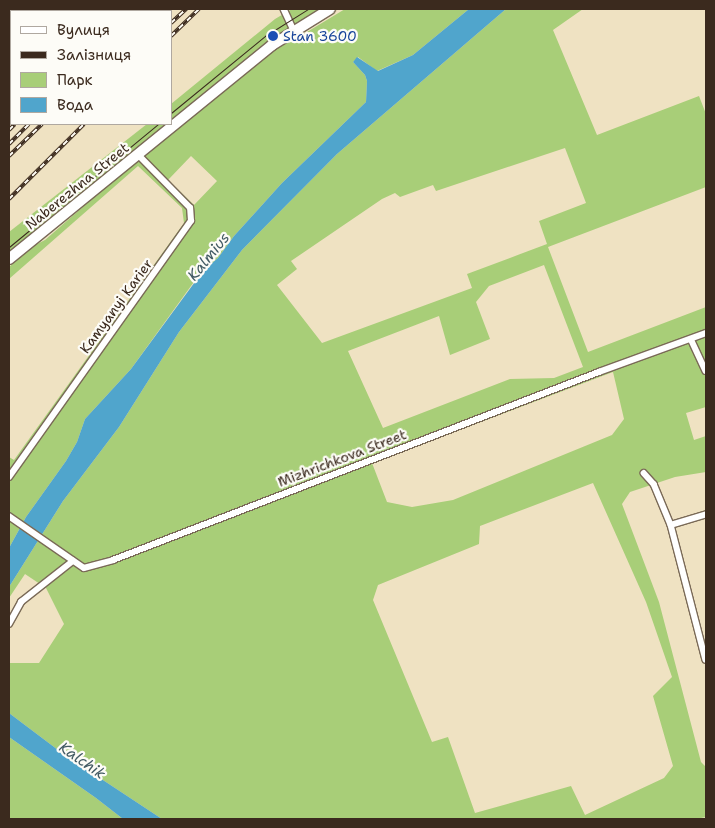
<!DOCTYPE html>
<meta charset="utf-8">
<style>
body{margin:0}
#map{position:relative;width:715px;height:828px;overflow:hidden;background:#efe2c2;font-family:"Shantell Sans",sans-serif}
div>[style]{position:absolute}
.green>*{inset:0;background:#a8ce78}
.water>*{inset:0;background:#50a5cc}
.roads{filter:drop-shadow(1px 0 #7a6a57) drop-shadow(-1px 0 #7a6a57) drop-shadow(0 1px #7a6a57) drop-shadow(0 -1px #7a6a57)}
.street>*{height:5.5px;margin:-2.75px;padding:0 2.75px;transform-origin:2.75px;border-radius:2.75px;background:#fff}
.highway>*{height:10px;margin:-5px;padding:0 5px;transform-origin:5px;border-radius:5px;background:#fff}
.tram>*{height:1px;margin:-0.5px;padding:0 0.5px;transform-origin:0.5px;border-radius:0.5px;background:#3b2a1e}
.rail>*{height:4px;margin-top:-2px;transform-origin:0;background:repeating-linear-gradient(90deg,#fdfcf7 0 5.5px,#3b2a1e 0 11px);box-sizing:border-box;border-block:1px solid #3b2a1e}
.dots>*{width:14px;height:14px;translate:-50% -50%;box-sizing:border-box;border:2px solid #fdfcf7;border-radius:50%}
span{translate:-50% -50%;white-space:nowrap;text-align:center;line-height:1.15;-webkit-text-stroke:4.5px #fdfcf7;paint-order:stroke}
.transit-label{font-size:14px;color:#164399}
.left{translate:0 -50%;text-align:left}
.street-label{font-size:14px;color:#3b2a1e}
.water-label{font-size:15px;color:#435b64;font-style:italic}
.frame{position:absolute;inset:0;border:10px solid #3b2a1e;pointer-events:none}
.legend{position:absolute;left:10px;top:10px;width:162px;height:115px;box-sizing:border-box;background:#fdfcf7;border:1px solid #afa8a0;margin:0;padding:6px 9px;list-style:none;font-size:15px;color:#3b2a1e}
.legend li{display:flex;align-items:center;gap:10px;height:25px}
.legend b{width:25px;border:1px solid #afa8a0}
</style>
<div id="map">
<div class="green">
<i style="clip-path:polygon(292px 9px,322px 9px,279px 34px,171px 120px,171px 104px,275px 19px)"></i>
<i style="clip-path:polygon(evenodd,345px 9px,469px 9px,413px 55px,377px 71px,358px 57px,353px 62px,365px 75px,367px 81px,366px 102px,282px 183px,234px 236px,218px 258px,196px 279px,131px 369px,85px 419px,77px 442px,66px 461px,26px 517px,9px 548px,9px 457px,14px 460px,184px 223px,182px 208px,138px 166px,9px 279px,9px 267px,33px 246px,45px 240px,140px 157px,264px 57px,285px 42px,307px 32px,345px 9px,191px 156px,217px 181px,194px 205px,168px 180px,191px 156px)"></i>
<i style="clip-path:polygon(evenodd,506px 9px,583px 9px,553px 30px,597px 135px,699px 96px,706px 114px,706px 187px,548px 247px,588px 352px,706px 307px,706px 407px,686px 413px,694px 440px,706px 436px,706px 472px,675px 477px,630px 492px,622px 504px,659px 602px,701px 762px,706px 767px,706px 817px,696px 819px,162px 819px,62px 753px,9px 713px,9px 663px,39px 663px,64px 624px,46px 588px,25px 574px,9px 598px,9px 587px,63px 501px,119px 427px,179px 332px,242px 250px,337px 154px,506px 9px,565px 148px,586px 203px,539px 221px,547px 244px,467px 274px,472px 288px,322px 343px,277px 285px,297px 269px,291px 261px,382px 199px,395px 193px,400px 197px,433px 185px,436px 191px,565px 148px,506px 9px,544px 265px,583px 367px,554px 378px,510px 379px,383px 428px,348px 351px,439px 316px,450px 355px,490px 339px,476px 302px,489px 286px,544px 265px,506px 9px,613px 372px,624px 419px,612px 435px,453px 500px,412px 507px,387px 502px,372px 463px,613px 372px,506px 9px,593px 483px,646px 602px,672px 677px,653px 696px,673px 766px,664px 778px,585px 815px,571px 786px,475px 813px,448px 737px,432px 742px,373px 600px,378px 585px,479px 544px,480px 526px,593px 483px)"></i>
<i style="clip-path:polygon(147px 124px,167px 124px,9px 254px,9px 232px)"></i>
<i style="clip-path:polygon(9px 737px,96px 798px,123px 819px,9px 819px)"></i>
</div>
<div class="water">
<i style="clip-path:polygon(469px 9px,506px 9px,337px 154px,242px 250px,179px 332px,119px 427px,63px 501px,9px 587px,9px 548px,26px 517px,66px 461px,77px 442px,85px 419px,131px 369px,203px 271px,218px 258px,234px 236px,282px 183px,366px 102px,367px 81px,365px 75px,353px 62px,357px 57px,378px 71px,413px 55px)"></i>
<i style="clip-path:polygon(9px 713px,62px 753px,162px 819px,123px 819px,96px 798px,9px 737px)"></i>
</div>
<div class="roads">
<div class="street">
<i style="left:284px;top:9px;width:23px;rotate:65deg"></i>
<i style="left:691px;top:339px;width:35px;rotate:65deg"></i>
<i style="left:644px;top:473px;width:15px;rotate:48deg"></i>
<i style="left:654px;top:484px;width:44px;rotate:67.5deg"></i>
<i style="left:671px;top:525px;width:37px;rotate:-17deg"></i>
<i style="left:9px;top:477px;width:314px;rotate:-54.6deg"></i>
<i style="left:191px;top:221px;width:13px;rotate:-94deg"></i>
<i style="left:190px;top:208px;width:74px;rotate:-134.5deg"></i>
<i style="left:9px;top:516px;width:91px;rotate:34.7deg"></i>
<i style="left:84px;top:568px;width:30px;rotate:-15deg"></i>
<i style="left:113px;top:560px;width:521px;rotate:-21.15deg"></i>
<i style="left:599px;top:372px;width:114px;rotate:-20deg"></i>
<i style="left:671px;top:525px;width:139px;rotate:75.5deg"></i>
<i style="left:9px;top:624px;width:25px;rotate:-61deg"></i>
<i style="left:21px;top:602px;width:66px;rotate:-38.3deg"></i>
</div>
<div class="highway">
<i style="left:9px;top:259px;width:339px;rotate:-39.1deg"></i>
<i style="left:272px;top:45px;width:68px;rotate:-31.8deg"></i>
</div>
</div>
<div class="tram">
<i style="left:171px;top:113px;width:122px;rotate:-39.3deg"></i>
<i style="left:265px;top:36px;width:51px;rotate:-32.1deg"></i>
<i style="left:9px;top:247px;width:193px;rotate:-39.5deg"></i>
</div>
<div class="rail">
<i style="left:122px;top:11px;width:4px;rotate:-34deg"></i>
<i style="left:134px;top:11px;width:4px;rotate:-34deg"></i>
<i style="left:155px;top:11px;width:4px;rotate:-34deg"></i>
<i style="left:171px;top:23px;width:21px;rotate:-43deg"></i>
<i style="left:171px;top:36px;width:39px;rotate:-44deg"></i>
<i style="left:9px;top:118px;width:3px;rotate:-45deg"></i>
<i style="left:9px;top:130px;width:8px;rotate:-45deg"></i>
<i style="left:9px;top:144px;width:28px;rotate:-45deg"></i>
<i style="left:9px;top:156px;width:46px;rotate:-44.1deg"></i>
<i style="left:9px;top:199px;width:106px;rotate:-45deg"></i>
</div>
<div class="dots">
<i style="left:273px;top:36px;background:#1a4fb4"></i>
</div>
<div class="transit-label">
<span class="left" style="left:283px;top:36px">Stan 3600</span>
</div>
<div class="street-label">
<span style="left:77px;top:186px;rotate:-39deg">Naberezhna Street</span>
<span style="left:116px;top:306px;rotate:-54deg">Kamyanyi Karier</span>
<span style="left:342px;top:458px;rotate:-21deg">Mizhrichkova Street</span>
</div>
<div class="water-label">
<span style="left:209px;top:257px;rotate:-51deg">Kalmius</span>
<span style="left:82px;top:761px;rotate:35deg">Kalchik</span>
</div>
<div class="frame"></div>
<ul class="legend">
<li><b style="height:6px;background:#fff"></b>Вулиця</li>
<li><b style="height:6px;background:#3b2a1e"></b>Залізниця</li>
<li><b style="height:14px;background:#a8ce78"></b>Парк</li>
<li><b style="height:14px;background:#50a5cc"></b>Вода</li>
</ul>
</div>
